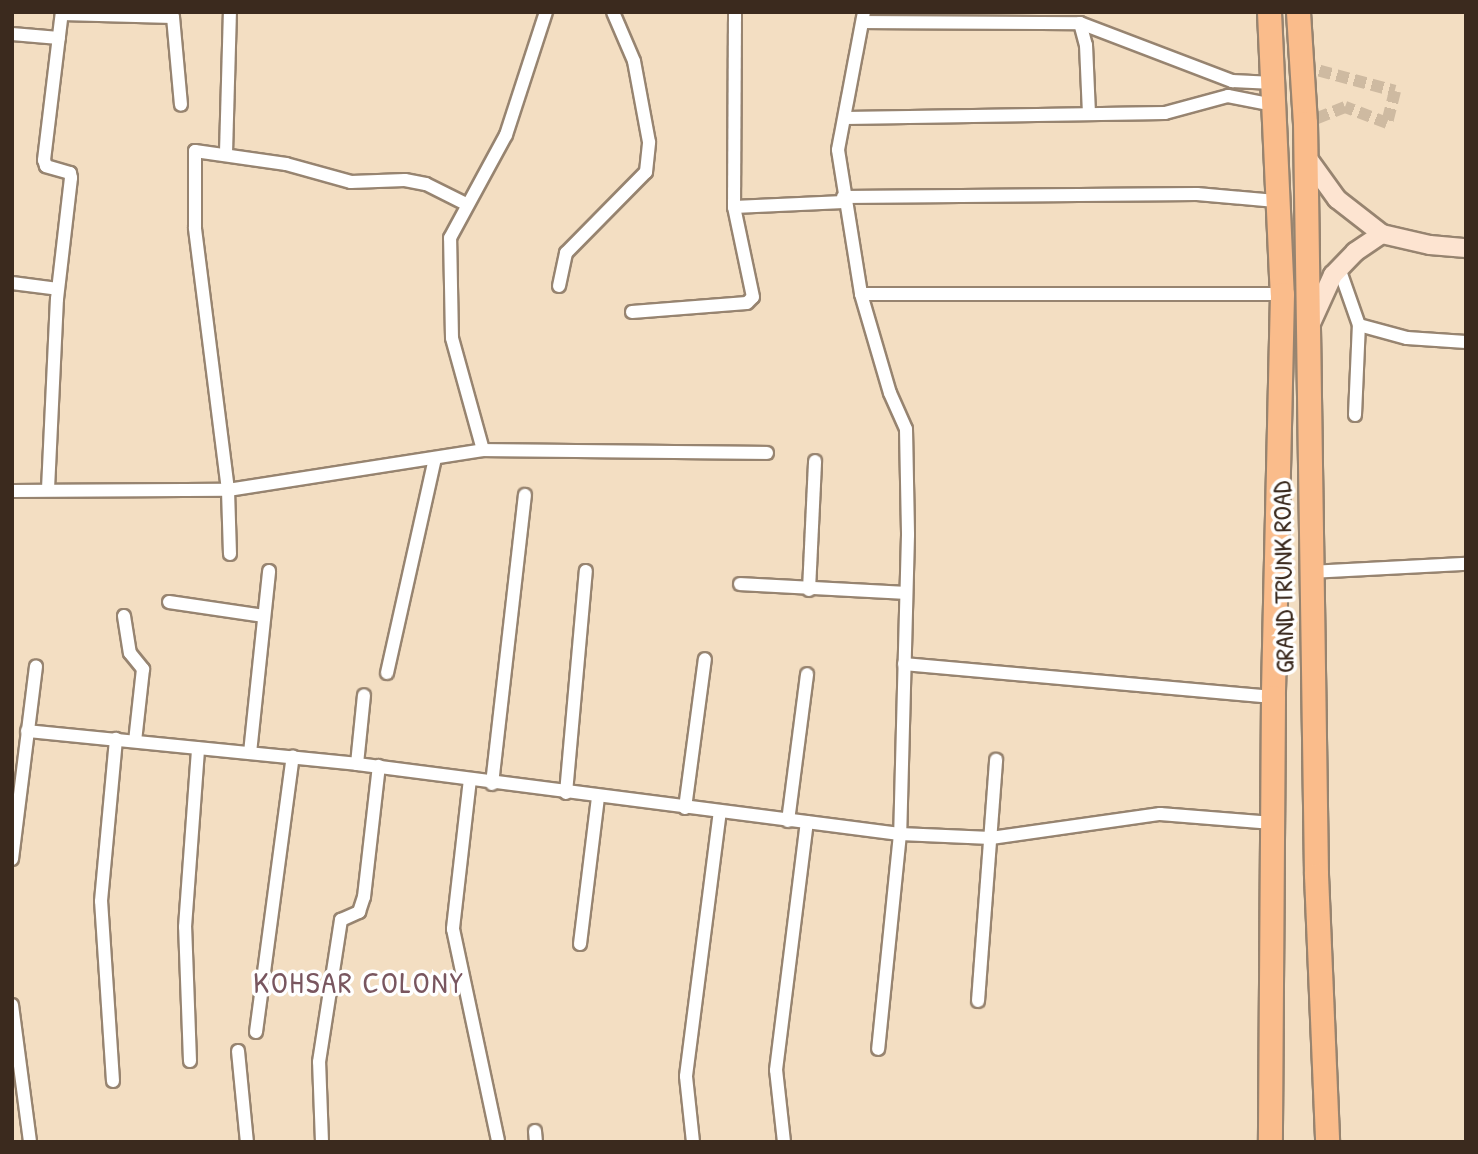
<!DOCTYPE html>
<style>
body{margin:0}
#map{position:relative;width:1478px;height:1154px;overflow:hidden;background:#f3dec2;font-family:"Patrick Hand",sans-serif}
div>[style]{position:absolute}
.street-tunnel>*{height:12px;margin-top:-6px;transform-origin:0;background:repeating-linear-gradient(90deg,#cebaa1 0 12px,transparent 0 18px)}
.roads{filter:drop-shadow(2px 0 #978470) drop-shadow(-2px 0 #978470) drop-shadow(0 2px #978470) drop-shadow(0 -2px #978470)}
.street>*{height:12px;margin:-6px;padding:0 6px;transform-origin:6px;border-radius:6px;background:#fff}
.secondary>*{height:18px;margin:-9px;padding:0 9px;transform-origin:9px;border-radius:9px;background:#fde4d1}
.highway>*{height:23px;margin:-11.5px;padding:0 11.5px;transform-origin:11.5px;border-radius:11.5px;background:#fabc8b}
span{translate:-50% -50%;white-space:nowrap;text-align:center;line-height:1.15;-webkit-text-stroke:7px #fff;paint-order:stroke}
.street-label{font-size:26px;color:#3b2a1e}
.quarter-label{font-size:30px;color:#79565f;letter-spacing:2px}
.frame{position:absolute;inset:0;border:14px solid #3b2a1e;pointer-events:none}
</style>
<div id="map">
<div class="street-tunnel">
<i style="left:1302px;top:66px;width:96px;rotate:15deg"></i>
<i style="left:1395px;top:91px;width:33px;rotate:104deg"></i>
<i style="left:1387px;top:123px;width:45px;rotate:-159.1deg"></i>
<i style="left:1345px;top:107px;width:43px;rotate:158.2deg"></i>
</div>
<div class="roads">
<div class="street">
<i style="left:864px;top:12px;width:140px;rotate:100.7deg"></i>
<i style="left:838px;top:150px;width:146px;rotate:80.9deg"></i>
<i style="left:861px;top:294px;width:103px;rotate:73.7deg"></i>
<i style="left:890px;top:393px;width:39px;rotate:66deg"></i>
<i style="left:906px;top:429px;width:106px;rotate:88.9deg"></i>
<i style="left:908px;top:535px;width:299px;rotate:91.5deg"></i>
<i style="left:900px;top:834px;width:216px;rotate:95.8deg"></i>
<i style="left:62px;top:14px;width:111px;rotate:1.5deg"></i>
<i style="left:173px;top:17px;width:88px;rotate:84.8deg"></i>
<i style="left:863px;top:22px;width:217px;rotate:0.3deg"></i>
<i style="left:1080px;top:23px;width:163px;rotate:20.9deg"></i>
<i style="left:1232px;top:81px;width:42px;rotate:2.7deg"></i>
<i style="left:1080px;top:23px;width:23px;rotate:75deg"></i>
<i style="left:1086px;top:45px;width:69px;rotate:87.5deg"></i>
<i style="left:12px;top:34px;width:47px;rotate:4.9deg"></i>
<i style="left:845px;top:118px;width:320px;rotate:-0.9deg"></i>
<i style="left:1165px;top:113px;width:65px;rotate:-15.1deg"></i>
<i style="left:1228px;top:96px;width:47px;rotate:11.1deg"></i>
<i style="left:226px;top:153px;width:141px;rotate:-88.4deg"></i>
<i style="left:843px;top:197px;width:354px;rotate:-0.5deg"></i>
<i style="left:1197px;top:194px;width:79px;rotate:5.1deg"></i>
<i style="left:734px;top:207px;width:110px;rotate:-2.6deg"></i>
<i style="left:1339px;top:268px;width:60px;rotate:70.7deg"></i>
<i style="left:1359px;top:325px;width:50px;rotate:15.2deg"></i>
<i style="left:1407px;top:338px;width:59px;rotate:3.9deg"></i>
<i style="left:12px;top:283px;width:46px;rotate:7.4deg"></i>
<i style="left:559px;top:286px;width:34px;rotate:-78deg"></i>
<i style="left:566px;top:253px;width:114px;rotate:-45.4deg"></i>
<i style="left:646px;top:172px;width:30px;rotate:-84deg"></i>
<i style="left:649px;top:142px;width:82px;rotate:-100.5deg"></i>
<i style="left:634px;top:61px;width:53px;rotate:-113.2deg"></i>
<i style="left:861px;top:294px;width:421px"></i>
<i style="left:632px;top:312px;width:115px;rotate:-4.5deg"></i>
<i style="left:747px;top:303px;width:8px;rotate:-45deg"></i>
<i style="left:753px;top:297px;width:92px;rotate:-101.9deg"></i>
<i style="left:734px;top:207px;width:195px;rotate:-89.7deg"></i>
<i style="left:1355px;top:415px;width:90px;rotate:-87.5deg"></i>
<i style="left:483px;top:450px;width:116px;rotate:-105.5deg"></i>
<i style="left:452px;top:338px;width:100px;rotate:-91.1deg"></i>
<i style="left:450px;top:238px;width:117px;rotate:-61.5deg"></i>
<i style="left:506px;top:135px;width:129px;rotate:-72deg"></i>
<i style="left:48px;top:489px;width:190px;rotate:-87.3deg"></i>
<i style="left:57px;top:299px;width:122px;rotate:-83.4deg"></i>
<i style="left:71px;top:178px;width:5px;rotate:-101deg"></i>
<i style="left:70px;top:173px;width:25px;rotate:-164deg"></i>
<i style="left:46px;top:166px;width:6px;rotate:-108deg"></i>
<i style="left:44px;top:160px;width:149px;rotate:-83.1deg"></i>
<i style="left:12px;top:491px;width:216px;rotate:-0.3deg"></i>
<i style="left:228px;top:490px;width:258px;rotate:-8.9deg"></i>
<i style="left:483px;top:450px;width:284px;rotate:0.6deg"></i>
<i style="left:230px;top:554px;width:64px;rotate:-91.8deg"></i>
<i style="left:228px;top:490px;width:264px;rotate:-97.2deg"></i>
<i style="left:195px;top:228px;width:77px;rotate:-90deg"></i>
<i style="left:195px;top:151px;width:92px;rotate:8.1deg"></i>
<i style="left:286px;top:164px;width:67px;rotate:15.5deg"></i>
<i style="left:351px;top:182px;width:54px;rotate:-2.1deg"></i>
<i style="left:405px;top:180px;width:21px;rotate:11deg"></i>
<i style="left:426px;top:184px;width:45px;rotate:26.6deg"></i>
<i style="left:1311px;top:572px;width:155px;rotate:-3deg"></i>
<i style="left:740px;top:584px;width:166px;rotate:3.1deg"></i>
<i style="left:809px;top:590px;width:129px;rotate:-87.3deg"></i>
<i style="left:169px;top:602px;width:96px;rotate:8.4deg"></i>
<i style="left:124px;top:616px;width:37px;rotate:81deg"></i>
<i style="left:130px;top:653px;width:21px;rotate:51deg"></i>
<i style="left:143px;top:669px;width:72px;rotate:96.3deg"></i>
<i style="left:904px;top:664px;width:370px;rotate:5.1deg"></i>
<i style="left:387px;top:673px;width:220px;rotate:-77.4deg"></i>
<i style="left:27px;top:731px;width:332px;rotate:5.7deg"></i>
<i style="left:357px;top:764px;width:547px;rotate:7.35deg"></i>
<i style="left:900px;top:834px;width:91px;rotate:2.5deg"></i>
<i style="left:991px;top:838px;width:171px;rotate:-8.1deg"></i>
<i style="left:1160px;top:814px;width:113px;rotate:4.6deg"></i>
<i style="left:250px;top:753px;width:183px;rotate:-84deg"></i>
<i style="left:357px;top:764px;width:69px;rotate:-84.2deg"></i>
<i style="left:470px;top:779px;width:151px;rotate:96.5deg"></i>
<i style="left:453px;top:929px;width:216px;rotate:78deg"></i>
<i style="left:492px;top:784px;width:291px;rotate:-83.5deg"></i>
<i style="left:566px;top:793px;width:223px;rotate:-84.9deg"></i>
<i style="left:685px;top:808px;width:150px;rotate:-82.4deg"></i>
<i style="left:788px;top:821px;width:148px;rotate:-82.6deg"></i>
<i style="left:12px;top:859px;width:194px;rotate:-82.9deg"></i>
<i style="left:580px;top:944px;width:147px;rotate:-83deg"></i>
<i style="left:978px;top:1001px;width:242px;rotate:-85.7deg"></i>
<i style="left:12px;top:1005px;width:138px;rotate:82.5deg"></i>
<i style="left:256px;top:1032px;width:278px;rotate:-82.4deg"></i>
<i style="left:238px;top:1051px;width:91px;rotate:84.4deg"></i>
<i style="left:190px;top:1061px;width:134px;rotate:-92.1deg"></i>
<i style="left:185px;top:927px;width:179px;rotate:-85.8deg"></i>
<i style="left:113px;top:1081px;width:180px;rotate:-93.8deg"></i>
<i style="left:101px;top:901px;width:163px;rotate:-84.7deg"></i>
<i style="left:535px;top:1131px;width:11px;rotate:85deg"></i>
<i style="left:322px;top:1142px;width:80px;rotate:-92.1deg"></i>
<i style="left:319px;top:1062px;width:144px;rotate:-81.2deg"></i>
<i style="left:341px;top:920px;width:20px;rotate:-24deg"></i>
<i style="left:359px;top:912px;width:16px;rotate:-72deg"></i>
<i style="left:364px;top:897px;width:132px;rotate:-83.5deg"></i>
<i style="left:693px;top:1142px;width:66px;rotate:-96.1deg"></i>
<i style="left:686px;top:1076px;width:266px;rotate:-82.7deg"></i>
<i style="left:784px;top:1142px;width:72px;rotate:-96.3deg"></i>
<i style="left:776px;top:1070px;width:250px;rotate:-82.9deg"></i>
</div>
<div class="secondary">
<i style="left:1306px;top:156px;width:53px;rotate:54.2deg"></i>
<i style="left:1337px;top:199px;width:57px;rotate:37.9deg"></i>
<i style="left:1382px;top:234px;width:49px;rotate:12.9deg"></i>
<i style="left:1430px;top:245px;width:36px;rotate:5deg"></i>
<i style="left:1312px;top:321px;width:51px;rotate:-65.5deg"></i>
<i style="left:1333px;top:275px;width:32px;rotate:-46deg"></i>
<i style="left:1355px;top:252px;width:32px;rotate:-34deg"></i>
</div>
<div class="highway">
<i style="left:1269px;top:12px;width:282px;rotate:87.4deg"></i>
<i style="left:1282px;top:294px;width:403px;rotate:91.3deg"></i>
<i style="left:1273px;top:697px;width:445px;rotate:90.4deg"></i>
<i style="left:1298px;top:12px;width:111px;rotate:86.4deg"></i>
<i style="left:1305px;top:123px;width:752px;rotate:89.16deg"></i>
<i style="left:1316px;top:875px;width:267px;rotate:87.6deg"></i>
</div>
</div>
<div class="street-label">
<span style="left:1283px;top:577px;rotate:-91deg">GRAND TRUNK ROAD</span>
</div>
<div class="quarter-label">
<span style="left:359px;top:982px">KOHSAR COLONY</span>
</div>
<div class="frame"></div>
</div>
